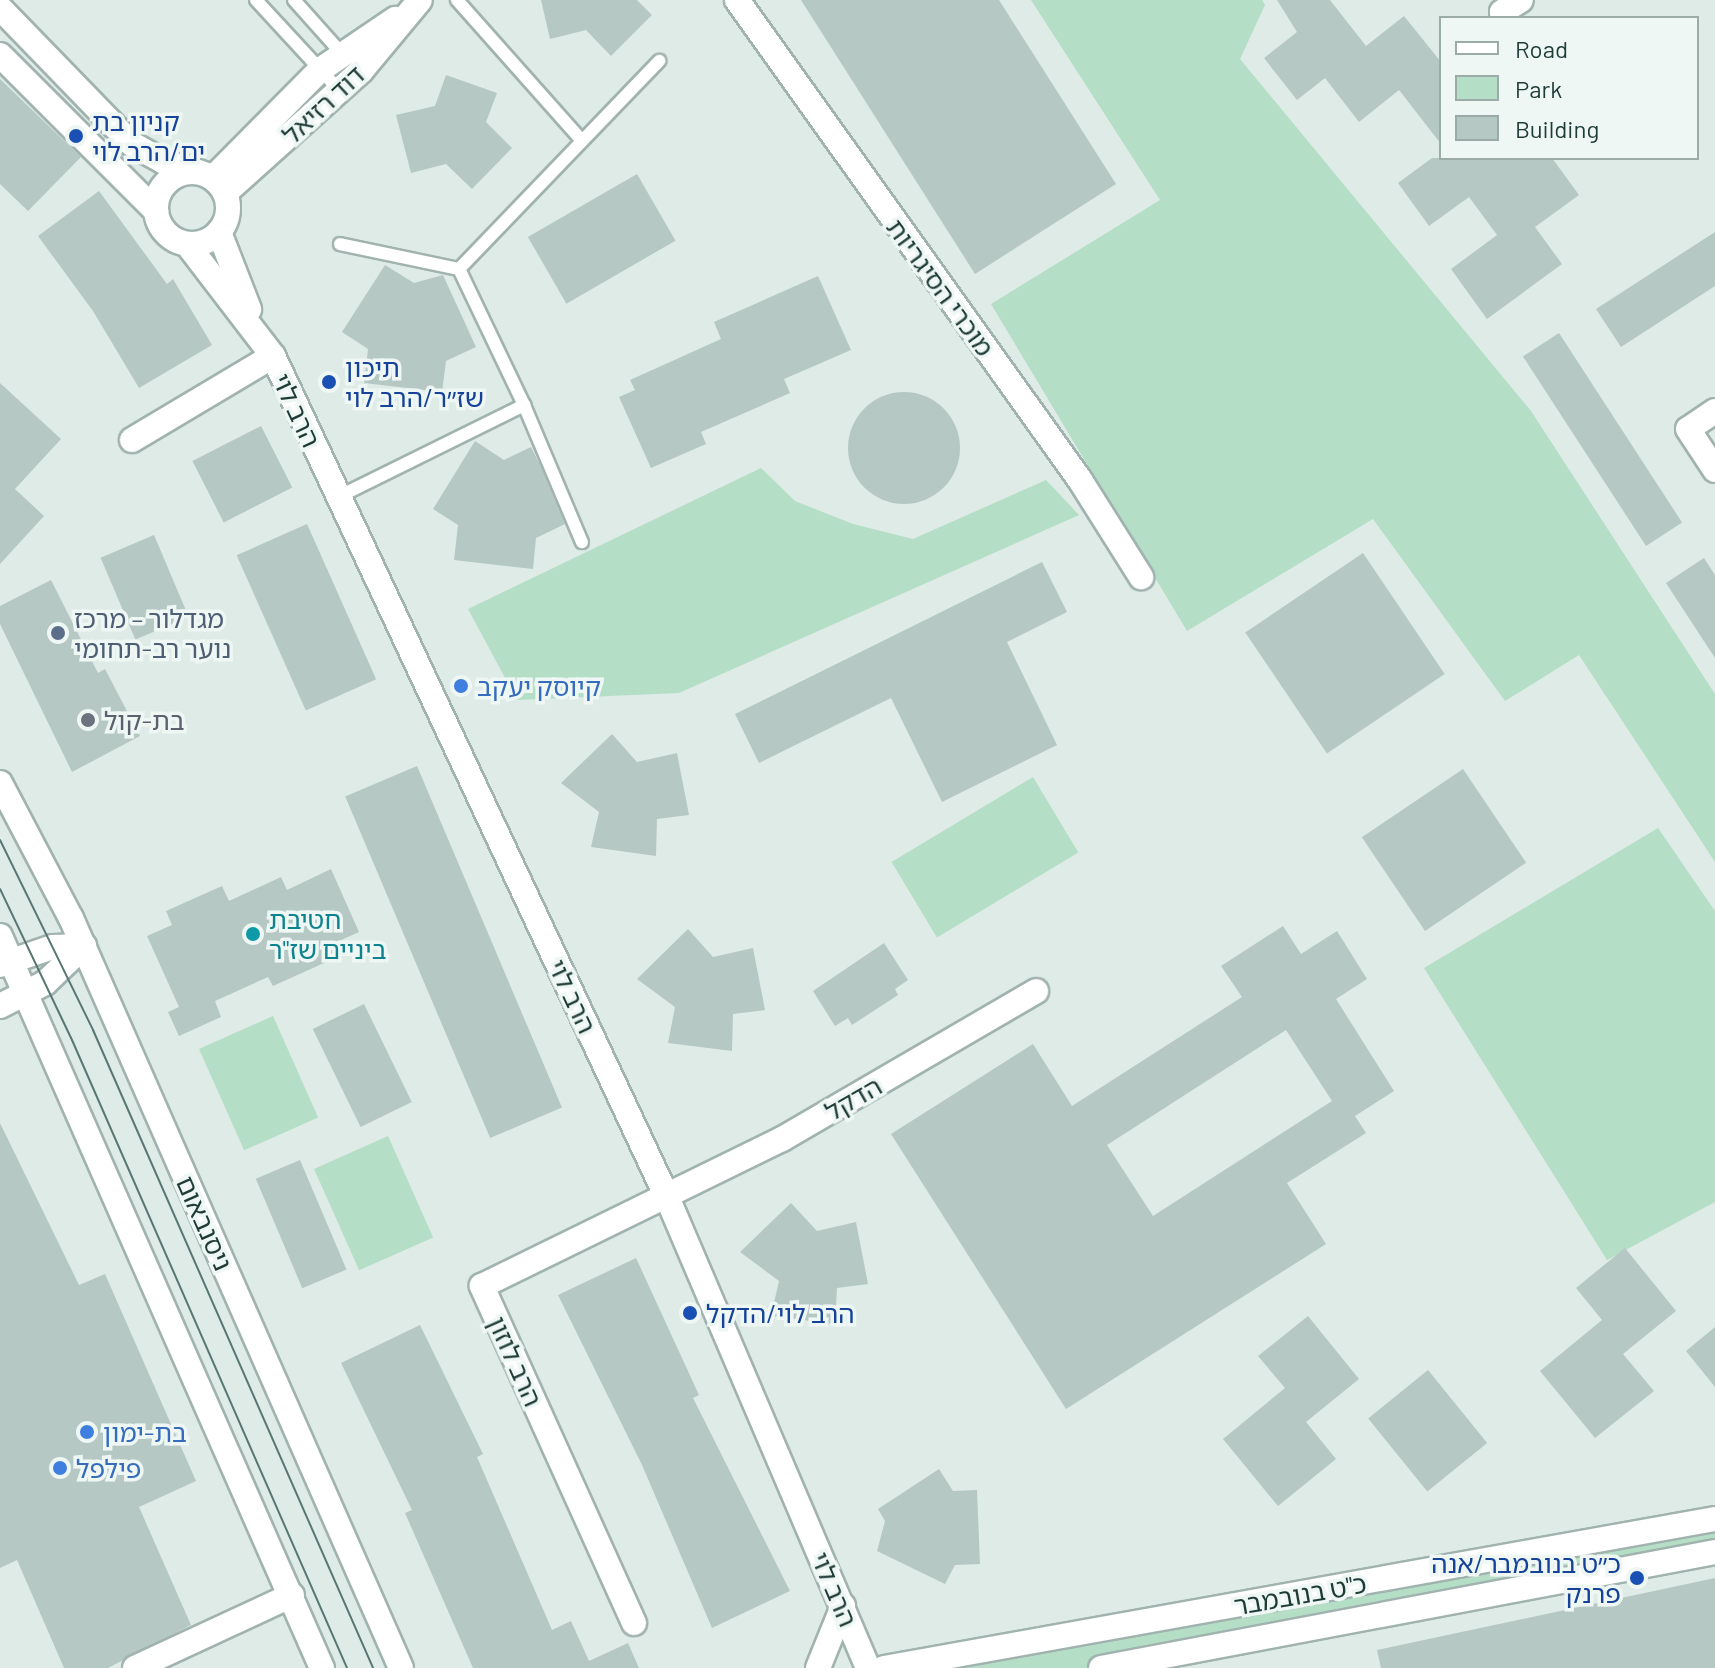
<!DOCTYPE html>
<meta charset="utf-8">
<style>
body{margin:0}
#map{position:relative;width:1715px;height:1668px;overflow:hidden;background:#deebe7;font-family:Barlow,"Noto Sans Hebrew",sans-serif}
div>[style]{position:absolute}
.green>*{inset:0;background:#b5dec6;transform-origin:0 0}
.building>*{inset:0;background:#b6c8c3;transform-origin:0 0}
.round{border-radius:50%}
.roads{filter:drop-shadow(2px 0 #a1b3af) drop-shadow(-2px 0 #a1b3af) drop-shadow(0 2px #a1b3af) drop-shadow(0 -2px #a1b3af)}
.lane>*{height:12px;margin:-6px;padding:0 6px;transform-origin:6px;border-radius:6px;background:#fff}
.street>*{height:24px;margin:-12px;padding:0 12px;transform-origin:12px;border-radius:12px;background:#fff}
.street>.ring{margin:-12px;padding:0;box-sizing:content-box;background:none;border:24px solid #fff;border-radius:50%}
.secondary>*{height:24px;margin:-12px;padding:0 12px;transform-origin:12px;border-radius:12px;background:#fff}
.tram>*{height:2px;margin:-1px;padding:0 1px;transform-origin:1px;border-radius:1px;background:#587773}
.dots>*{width:22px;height:22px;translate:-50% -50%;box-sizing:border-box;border:4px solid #eef7f4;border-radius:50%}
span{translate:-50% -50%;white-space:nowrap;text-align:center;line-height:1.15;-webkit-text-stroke:7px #eef7f4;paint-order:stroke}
.street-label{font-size:26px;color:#1f3b37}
.transit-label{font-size:26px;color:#164399}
.left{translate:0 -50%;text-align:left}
.right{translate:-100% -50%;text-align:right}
.service-label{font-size:26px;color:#4e5e75}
.shop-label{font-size:26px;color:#366cbe}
.worship-label{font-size:26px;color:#5b616d}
.culture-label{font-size:26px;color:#0d838f}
.legend{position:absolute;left:1439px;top:16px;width:260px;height:144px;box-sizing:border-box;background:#eef7f4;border:2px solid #9baca8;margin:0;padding:10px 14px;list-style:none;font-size:24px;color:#1f3b37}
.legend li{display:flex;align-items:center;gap:16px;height:40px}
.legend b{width:40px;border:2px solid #9baca8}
</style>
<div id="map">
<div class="green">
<i style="clip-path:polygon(1031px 0,1262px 0,1265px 5px,1240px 59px,1531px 411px,1715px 694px,1715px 862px,1579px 655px,1505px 701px,1373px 519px,1187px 631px,991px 304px,1160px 200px)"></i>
<i style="clip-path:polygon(761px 468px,795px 501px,853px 524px,913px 539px,1046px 480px,1079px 515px,679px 693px,517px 700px,468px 609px)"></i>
<i style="left:1033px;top:777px;width:88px;height:165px;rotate:59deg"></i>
<i style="clip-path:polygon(1658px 828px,1715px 911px,1715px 1202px,1607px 1260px,1424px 968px)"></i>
<i style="left:273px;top:1016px;width:111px;height:81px;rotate:66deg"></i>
<i style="left:388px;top:1136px;width:111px;height:81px;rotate:66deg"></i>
<i style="clip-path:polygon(1715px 1519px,1715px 1552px,1101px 1668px,884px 1668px)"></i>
</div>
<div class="building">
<i style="clip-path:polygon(541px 0,637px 0,652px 15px,611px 56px,586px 30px,550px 39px)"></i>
<i style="clip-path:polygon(801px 0,999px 0,1116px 184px,975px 274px)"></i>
<i style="clip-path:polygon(1277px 0,1330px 0,1366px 46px,1404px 16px,1441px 62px,1441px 144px,1399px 90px,1359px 122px,1325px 78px,1297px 100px,1264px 58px,1297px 32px)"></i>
<i style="clip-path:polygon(446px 75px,497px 93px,486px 122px,512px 148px,472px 189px,446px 164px,411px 173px,396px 115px,435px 106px)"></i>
<i style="clip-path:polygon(0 79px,81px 157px,28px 211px,0 184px)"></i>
<i style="clip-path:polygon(1432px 158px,1552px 158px,1579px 195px,1535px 227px,1562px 264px,1487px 319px,1451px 269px,1497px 235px,1469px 197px,1429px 226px,1398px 183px)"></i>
<i style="left:637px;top:174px;width:77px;height:126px;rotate:60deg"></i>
<i style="clip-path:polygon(99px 191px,167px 284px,173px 279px,212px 345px,139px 388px,93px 311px,38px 236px)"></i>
<i style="clip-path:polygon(1715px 232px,1715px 286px,1621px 347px,1596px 309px)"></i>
<i style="clip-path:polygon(385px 265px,414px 283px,443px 275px,476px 347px,446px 361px,442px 392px,364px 383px,368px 349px,342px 332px)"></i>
<i style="clip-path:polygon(818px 276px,851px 350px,784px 379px,790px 393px,701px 432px,706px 444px,651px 468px,619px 397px,635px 390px,630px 380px,721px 339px,714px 322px)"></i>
<i style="left:1559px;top:333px;width:226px;height:43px;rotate:57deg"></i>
<i style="clip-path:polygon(0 383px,61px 439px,15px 489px,44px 516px,0 564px)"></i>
<i class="round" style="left:848px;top:392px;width:112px;height:112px"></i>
<i style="left:261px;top:426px;width:69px;height:77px;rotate:63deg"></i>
<i style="clip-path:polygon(475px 441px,504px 460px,531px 447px,541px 467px,565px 524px,536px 538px,533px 569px,454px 560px,458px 525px,433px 509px)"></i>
<i style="left:307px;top:524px;width:170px;height:77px;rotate:66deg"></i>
<i style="left:154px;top:535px;width:89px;height:58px;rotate:67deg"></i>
<i style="left:1363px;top:553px;width:146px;height:142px;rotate:56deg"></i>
<i style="clip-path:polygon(1704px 558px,1715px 575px,1715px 658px,1666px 583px)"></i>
<i style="clip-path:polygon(1042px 562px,1067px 612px,1007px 642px,1057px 745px,942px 802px,891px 698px,759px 763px,735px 714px)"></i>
<i style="clip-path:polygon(51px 580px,98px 673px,105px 669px,140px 736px,72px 772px,0 624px,0 606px)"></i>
<i style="clip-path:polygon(612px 734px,637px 762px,677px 753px,689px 815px,657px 819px,656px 856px,591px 847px,599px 812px,561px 783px)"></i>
<i style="left:417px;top:766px;width:371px;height:78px;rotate:67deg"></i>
<i style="left:1463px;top:769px;width:113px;height:122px;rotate:56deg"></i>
<i style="clip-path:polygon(331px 869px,359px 932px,330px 945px,335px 958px,273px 986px,268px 977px,215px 1001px,221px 1017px,179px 1036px,168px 1012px,179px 1007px,147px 936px,172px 925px,166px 911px,222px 886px,229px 901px,281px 877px,287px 890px)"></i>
<i style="clip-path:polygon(evenodd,1283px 926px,1301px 954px,1337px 931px,1367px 979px,1336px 999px,1394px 1091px,1355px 1116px,1366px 1133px,1287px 1183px,1326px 1244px,1066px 1409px,891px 1134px,1033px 1044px,1072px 1106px,1242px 997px,1221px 966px,1283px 926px,1286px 1030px,1332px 1101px,1153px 1216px,1107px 1145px,1286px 1030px)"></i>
<i style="clip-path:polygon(688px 929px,713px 957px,753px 948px,765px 1010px,733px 1014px,732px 1051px,668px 1043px,675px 1007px,637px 979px)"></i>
<i style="clip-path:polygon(884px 943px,908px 980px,895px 989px,898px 995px,852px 1025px,848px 1018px,835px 1026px,813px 991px)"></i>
<i style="left:364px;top:1004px;width:109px;height:57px;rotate:64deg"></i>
<i style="clip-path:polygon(0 1123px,79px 1285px,105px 1274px,196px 1481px,139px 1507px,191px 1625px,108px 1668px,64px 1668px,17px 1560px,0 1568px)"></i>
<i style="left:300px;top:1160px;width:119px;height:48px;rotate:67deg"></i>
<i style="clip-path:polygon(791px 1203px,817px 1231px,856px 1222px,868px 1284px,837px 1288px,835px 1324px,771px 1316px,779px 1281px,740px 1252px)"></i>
<i style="clip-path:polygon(1625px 1248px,1676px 1311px,1623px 1354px,1654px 1391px,1595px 1438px,1540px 1371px,1602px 1320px,1576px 1288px)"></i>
<i style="clip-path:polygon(636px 1258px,699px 1395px,693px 1398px,790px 1591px,712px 1628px,642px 1465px,558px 1295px)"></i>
<i style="clip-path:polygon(1308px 1316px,1359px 1379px,1306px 1422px,1336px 1459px,1278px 1506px,1223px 1439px,1285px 1388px,1258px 1356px)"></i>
<i style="clip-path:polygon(420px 1325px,483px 1454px,477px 1457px,552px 1630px,571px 1621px,589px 1661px,628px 1643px,639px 1668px,473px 1668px,405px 1513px,412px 1510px,341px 1363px)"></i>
<i style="clip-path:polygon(1715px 1327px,1715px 1387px,1686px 1351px)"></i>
<i style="left:1428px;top:1370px;width:94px;height:77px;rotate:51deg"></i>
<i style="clip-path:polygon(939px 1469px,953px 1491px,977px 1490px,980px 1564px,955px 1565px,945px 1584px,877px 1551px,885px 1521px,878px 1509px)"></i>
<i style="clip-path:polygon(1715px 1578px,1715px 1668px,1381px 1668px,1377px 1650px)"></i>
</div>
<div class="roads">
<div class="lane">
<i style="left:256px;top:0;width:122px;rotate:47.3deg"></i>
<i style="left:294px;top:0;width:75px;rotate:48.2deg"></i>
<i style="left:457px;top:0;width:188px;rotate:48.4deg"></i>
<i style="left:340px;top:244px;width:122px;rotate:11.9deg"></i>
<i style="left:524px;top:405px;width:149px;rotate:67.1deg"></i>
<i style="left:338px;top:497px;width:208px;rotate:-26.3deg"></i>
<i style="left:524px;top:405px;width:151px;rotate:-115.5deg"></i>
<i style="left:459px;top:269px;width:289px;rotate:-46.1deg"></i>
</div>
<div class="street">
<i style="left:737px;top:0;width:590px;rotate:54.45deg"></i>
<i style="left:1080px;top:480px;width:115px;rotate:57.8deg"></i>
<i style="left:0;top:8px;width:190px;rotate:45.9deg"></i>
<i style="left:132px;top:144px;width:37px;rotate:29deg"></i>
<i style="left:164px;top:162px;width:36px;rotate:16deg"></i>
<i style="left:1506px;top:18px;width:7px;rotate:-124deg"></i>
<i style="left:1502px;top:12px;width:22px;rotate:-32deg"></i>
<i style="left:0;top:55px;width:221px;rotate:45deg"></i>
<i class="ring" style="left:156px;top:172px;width:48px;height:48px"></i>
<i style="left:213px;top:178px;width:152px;rotate:-45.3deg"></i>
<i style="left:320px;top:70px;width:91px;rotate:-34.2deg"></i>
<i style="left:225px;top:193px;width:183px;rotate:-41.9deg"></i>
<i style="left:361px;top:71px;width:92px;rotate:-50.3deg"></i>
<i style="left:219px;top:232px;width:83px;rotate:68.7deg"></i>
<i style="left:187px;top:244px;width:141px;rotate:52.5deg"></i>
<i style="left:273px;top:356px;width:929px;rotate:64.9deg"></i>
<i style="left:667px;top:1197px;width:512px;rotate:66.89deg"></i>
<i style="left:1715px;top:411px;width:32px;rotate:146deg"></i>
<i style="left:1688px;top:429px;width:49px;rotate:56.6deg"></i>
<i style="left:132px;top:440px;width:164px;rotate:-30.8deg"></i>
<i style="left:0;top:965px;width:56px;rotate:-18.8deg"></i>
<i style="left:53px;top:947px;width:31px;rotate:-2deg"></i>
<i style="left:0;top:1006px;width:51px;rotate:-27.1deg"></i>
<i style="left:45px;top:983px;width:54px;rotate:-43.5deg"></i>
<i style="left:634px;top:1623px;width:370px;rotate:-114.3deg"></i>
<i style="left:482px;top:1286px;width:334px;rotate:-26.1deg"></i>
<i style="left:782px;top:1139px;width:294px;rotate:-30.2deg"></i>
<i style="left:135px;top:1668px;width:173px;rotate:-24.9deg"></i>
</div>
<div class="secondary">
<i style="left:0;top:783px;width:153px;rotate:62.3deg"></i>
<i style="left:71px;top:918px;width:819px;rotate:66.25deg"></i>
<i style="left:0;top:936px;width:800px;rotate:66.26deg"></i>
<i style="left:818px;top:1668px;width:67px;rotate:-68deg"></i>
<i style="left:884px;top:1668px;width:844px;rotate:-10.17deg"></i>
<i style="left:1101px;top:1668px;width:625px;rotate:-10.7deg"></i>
</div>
</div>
<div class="tram">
<i style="left:0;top:840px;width:212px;rotate:63.9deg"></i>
<i style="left:93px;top:1030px;width:697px;rotate:66.3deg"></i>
<i style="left:0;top:889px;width:167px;rotate:64.5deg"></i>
<i style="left:72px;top:1040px;width:686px;rotate:66.35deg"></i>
</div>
<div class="dots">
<i style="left:76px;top:136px;background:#1a4fb4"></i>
<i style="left:329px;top:382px;background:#1a4fb4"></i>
<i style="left:58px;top:633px;background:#5c6f8a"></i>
<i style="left:461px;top:686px;background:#3f7fe0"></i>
<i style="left:88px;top:720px;background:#6b7280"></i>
<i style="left:253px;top:934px;background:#0f9aa8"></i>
<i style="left:690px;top:1313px;background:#1a4fb4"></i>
<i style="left:87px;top:1432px;background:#3f7fe0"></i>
<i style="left:60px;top:1468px;background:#3f7fe0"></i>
<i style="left:1637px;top:1578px;background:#1a4fb4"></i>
</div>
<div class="street-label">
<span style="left:323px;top:104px;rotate:-43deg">דוד רזיאל</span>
<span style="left:941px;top:287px;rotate:54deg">מוכרי הסיגריות</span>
<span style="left:297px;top:410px;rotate:65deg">הרב לוי</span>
<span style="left:573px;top:996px;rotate:65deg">הרב לוי</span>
<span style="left:853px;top:1098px;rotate:-30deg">הדקל</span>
<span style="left:205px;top:1223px;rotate:66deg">ניסנבאום</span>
<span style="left:516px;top:1361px;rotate:66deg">הרב לוזון</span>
<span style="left:835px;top:1589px;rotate:67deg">הרב לוי</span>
<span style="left:1300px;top:1594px;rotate:-10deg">כ"ט בנובמבר</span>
</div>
<div class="transit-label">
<span class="left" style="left:92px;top:136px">קניון בת<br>ים/הרב לוי</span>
<span class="left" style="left:345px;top:382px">תיכון<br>שז״ר/הרב לוי</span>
<span class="left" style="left:706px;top:1313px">הרב לוי/הדקל</span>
<span class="right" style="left:1621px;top:1578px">כ״ט בנובמבר/אנה<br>פרנק</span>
</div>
<div class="service-label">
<span class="left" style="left:74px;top:633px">מגדלור – מרכז<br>נוער רב-תחומי</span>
</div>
<div class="shop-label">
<span class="left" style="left:477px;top:686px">קיוסק יעקב</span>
<span class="left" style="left:103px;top:1432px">בת-ימון</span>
<span class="left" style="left:76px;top:1468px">פילפל</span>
</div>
<div class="worship-label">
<span class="left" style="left:104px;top:720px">בת-קול</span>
</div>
<div class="culture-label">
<span class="left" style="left:269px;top:934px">חטיבת<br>ביניים שז"ר</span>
</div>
<ul class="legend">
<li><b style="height:10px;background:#fff"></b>Road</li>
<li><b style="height:22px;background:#b5dec6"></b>Park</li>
<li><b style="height:22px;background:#b6c8c3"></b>Building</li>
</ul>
</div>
